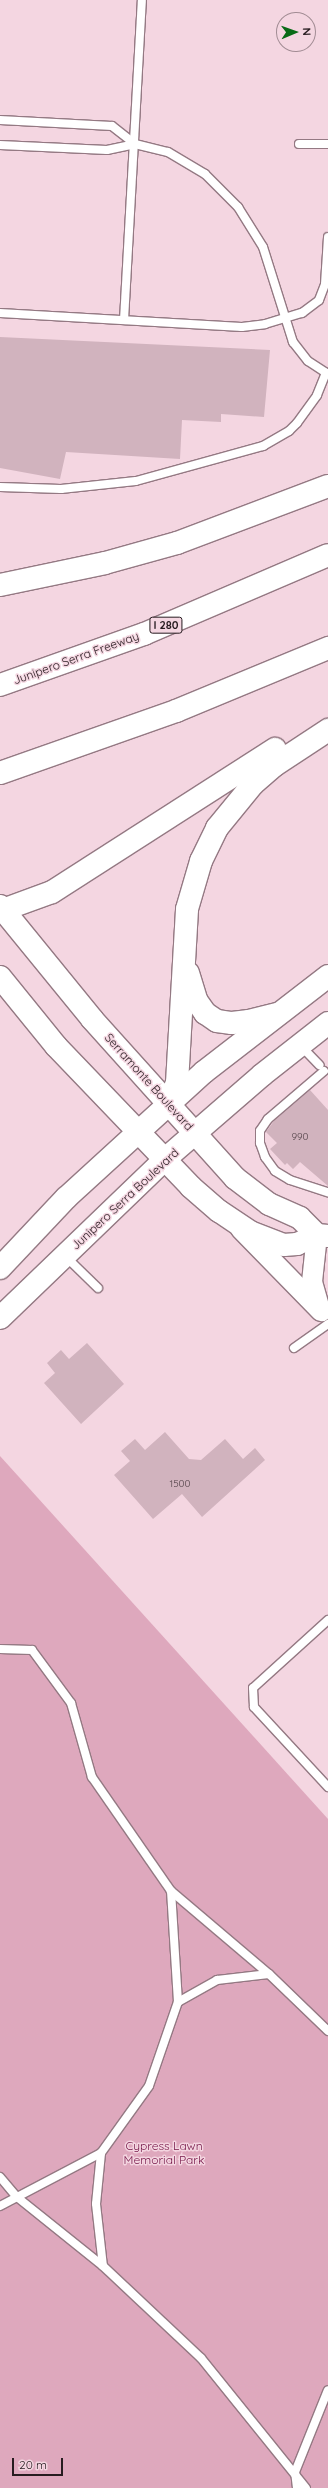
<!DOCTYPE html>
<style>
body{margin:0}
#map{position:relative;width:328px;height:2488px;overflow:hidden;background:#f4d6e1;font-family:Quicksand,sans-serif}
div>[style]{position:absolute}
.green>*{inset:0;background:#dea8bd}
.building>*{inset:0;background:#d1b3be}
.roads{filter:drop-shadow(1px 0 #947983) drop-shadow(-1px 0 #947983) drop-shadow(0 1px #947983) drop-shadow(0 -1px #947983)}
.service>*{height:8px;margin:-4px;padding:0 4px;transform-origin:4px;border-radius:4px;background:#fff}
.tertiary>*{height:20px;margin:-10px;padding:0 10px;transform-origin:10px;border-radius:10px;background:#fff}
.secondary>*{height:22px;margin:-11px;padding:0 11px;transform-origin:11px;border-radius:11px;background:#fff}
.motorway>*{height:22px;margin:-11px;padding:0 11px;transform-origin:11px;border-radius:11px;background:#fff}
span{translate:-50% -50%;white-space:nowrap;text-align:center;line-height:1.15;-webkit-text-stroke:3px #f4d6e1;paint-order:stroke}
.number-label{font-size:10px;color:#524248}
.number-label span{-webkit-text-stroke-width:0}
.shield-label span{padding:1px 3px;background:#f4d6e1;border:1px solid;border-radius:3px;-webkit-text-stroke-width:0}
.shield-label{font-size:11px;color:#271c20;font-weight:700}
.street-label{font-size:12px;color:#271c20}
.park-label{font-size:12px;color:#741446}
.north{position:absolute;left:276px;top:12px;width:40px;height:40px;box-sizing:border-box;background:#f4d6e1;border:1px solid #a28c94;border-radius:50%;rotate:88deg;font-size:11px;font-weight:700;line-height:16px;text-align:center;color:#271c20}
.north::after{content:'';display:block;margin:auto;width:14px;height:18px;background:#086a16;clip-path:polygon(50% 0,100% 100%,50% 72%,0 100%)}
.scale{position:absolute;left:12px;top:2458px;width:51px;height:18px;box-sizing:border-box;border:2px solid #271c20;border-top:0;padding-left:5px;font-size:12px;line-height:14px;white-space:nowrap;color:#271c20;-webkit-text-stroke:3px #f4d6e1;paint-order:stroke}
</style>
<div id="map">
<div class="green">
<i style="clip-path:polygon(0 1456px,328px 1819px,328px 2488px,0 2488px)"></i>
</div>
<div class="building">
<i style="clip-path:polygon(0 337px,270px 350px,264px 417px,221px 414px,221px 422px,182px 420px,180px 459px,66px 452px,60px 479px,0 468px)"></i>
<i style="clip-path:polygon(310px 1090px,328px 1110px,328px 1186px,300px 1162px,293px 1169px,287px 1163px,285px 1165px,270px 1149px,277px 1143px,266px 1132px,274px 1121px)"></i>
<i style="clip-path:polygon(87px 1343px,124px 1384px,81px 1424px,44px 1383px,55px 1373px,47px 1363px,61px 1350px,69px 1359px)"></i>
<i style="clip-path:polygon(165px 1432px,189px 1459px,201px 1460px,225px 1439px,243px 1459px,255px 1448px,265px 1460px,202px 1517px,182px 1494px,153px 1519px,114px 1475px,130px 1461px,121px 1451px,135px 1439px,145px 1450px)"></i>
</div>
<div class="roads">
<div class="service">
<i style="left:0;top:120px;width:112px;rotate:3.1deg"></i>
<i style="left:112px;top:126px;width:29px;rotate:38deg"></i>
<i style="left:299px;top:144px;width:29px"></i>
<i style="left:0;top:145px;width:107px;rotate:2.7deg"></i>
<i style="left:107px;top:150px;width:29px;rotate:-12deg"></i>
<i style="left:135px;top:144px;width:34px;rotate:14deg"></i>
<i style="left:168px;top:152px;width:43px;rotate:30.7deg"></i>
<i style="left:205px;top:174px;width:47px;rotate:45deg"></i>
<i style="left:238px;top:207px;width:47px;rotate:58deg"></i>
<i style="left:263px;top:247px;width:100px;rotate:72.5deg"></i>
<i style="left:293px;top:342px;width:24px;rotate:52deg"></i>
<i style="left:308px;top:361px;width:24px;rotate:33deg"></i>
<i style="left:0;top:313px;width:242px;rotate:3.3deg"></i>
<i style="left:242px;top:327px;width:23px;rotate:-7deg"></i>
<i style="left:265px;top:324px;width:39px;rotate:-17deg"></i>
<i style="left:302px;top:313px;width:21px;rotate:-37deg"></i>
<i style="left:319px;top:300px;width:17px;rotate:-69deg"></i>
<i style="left:325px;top:284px;width:47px;rotate:-86.3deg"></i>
<i style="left:124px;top:320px;width:321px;rotate:-86.8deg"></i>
<i style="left:0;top:487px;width:61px;rotate:1.9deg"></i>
<i style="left:61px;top:489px;width:75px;rotate:-6.1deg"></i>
<i style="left:136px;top:481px;width:132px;rotate:-15.4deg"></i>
<i style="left:263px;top:446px;width:30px;rotate:-30deg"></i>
<i style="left:289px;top:431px;width:11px;rotate:-45deg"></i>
<i style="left:297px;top:423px;width:34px;rotate:-54deg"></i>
<i style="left:317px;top:395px;width:24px;rotate:-68deg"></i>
<i style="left:300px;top:1045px;width:28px;rotate:46deg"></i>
<i style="left:324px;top:1071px;width:74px;rotate:139.4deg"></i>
<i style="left:268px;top:1119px;width:14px;rotate:124deg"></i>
<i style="left:260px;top:1131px;width:12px;rotate:90deg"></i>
<i style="left:260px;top:1143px;width:15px;rotate:70deg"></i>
<i style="left:265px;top:1157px;width:17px;rotate:54deg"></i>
<i style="left:275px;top:1171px;width:17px;rotate:31deg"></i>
<i style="left:290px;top:1180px;width:40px;rotate:18deg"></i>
<i style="left:65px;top:1256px;width:46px;rotate:44.1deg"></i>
<i style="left:294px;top:1348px;width:42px;rotate:-35.2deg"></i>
<i style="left:328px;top:1620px;width:101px;rotate:137.8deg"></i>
<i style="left:253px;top:1688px;width:19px;rotate:87deg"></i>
<i style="left:254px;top:1707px;width:109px;rotate:47.2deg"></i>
<i style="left:0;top:1649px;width:32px;rotate:2deg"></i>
<i style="left:32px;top:1650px;width:66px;rotate:53.7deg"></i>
<i style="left:71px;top:1703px;width:77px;rotate:74.2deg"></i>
<i style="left:92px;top:1777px;width:139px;rotate:55.3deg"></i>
<i style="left:171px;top:1891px;width:128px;rotate:40.3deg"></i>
<i style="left:269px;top:1974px;width:82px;rotate:44deg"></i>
<i style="left:178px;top:2002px;width:45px;rotate:-29.4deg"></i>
<i style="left:217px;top:1980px;width:52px;rotate:-6.6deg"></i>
<i style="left:101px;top:2153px;width:51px;rotate:95.6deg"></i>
<i style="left:96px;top:2204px;width:62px;rotate:83.6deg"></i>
<i style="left:0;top:2177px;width:26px;rotate:50deg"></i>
<i style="left:17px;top:2197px;width:110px;rotate:38.7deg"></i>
<i style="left:103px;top:2266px;width:134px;rotate:43.2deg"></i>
<i style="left:201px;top:2358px;width:167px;rotate:51.1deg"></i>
<i style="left:0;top:2206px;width:114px;rotate:-27.7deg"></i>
<i style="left:101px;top:2153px;width:82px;rotate:-54.4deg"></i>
<i style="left:149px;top:2086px;width:89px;rotate:-71deg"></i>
<i style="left:178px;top:2002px;width:111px;rotate:-93.6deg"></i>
<i style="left:297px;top:2488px;width:16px;rotate:-97deg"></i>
<i style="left:295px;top:2472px;width:88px;rotate:-68.1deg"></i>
</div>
<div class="tertiary">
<i style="left:241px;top:1229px;width:115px;rotate:45.7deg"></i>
<i style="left:317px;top:1235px;width:47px;rotate:96.1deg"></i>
<i style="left:312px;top:1282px;width:26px;rotate:74deg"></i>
</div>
<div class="secondary">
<i style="left:0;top:906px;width:146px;rotate:50.8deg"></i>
<i style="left:92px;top:1019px;width:214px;rotate:48deg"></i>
<i style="left:235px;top:1178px;width:43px;rotate:37.4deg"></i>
<i style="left:269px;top:1204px;width:34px;rotate:24deg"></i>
<i style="left:300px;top:1218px;width:24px;rotate:45deg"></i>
<i style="left:0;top:977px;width:89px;rotate:50.9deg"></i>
<i style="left:56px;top:1046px;width:195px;rotate:46.2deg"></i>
<i style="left:191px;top:1187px;width:37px;rotate:41deg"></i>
<i style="left:219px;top:1211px;width:37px;rotate:34deg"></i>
<i style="left:250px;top:1232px;width:36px;rotate:21deg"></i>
<i style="left:284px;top:1245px;width:13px;rotate:-4deg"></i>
<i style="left:297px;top:1244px;width:22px;rotate:-24deg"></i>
<i style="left:317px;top:1235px;width:11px;rotate:5deg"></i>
<i style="left:0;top:1268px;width:96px;rotate:-46.7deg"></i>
<i style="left:66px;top:1198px;width:187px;rotate:-42.4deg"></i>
<i style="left:204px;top:1072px;width:157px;rotate:-37.7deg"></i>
<i style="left:0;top:1318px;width:228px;rotate:-43.9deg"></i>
<i style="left:164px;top:1160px;width:130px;rotate:-40.9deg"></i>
<i style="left:262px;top:1075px;width:84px;rotate:-38.2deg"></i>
</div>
<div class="motorway">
<i style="left:0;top:585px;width:107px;rotate:-11.8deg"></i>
<i style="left:105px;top:563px;width:75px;rotate:-15.5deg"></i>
<i style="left:177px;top:543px;width:161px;rotate:-20.7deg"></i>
<i style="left:0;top:685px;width:153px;rotate:-19.5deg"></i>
<i style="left:144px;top:634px;width:200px;rotate:-23.2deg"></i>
<i style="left:0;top:773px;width:187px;rotate:-19.4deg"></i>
<i style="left:176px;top:711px;width:165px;rotate:-22.5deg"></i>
<i style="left:0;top:911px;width:55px;rotate:-20.1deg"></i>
<i style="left:52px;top:892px;width:265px;rotate:-32.7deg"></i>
<i style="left:188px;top:973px;width:28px;rotate:73deg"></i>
<i style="left:196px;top:1000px;width:16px;rotate:55deg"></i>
<i style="left:205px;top:1013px;width:14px;rotate:34deg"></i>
<i style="left:217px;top:1021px;width:15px;rotate:8deg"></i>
<i style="left:232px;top:1023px;width:17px;rotate:-7deg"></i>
<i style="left:249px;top:1021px;width:30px;rotate:-14deg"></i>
<i style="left:168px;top:1104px;width:23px;rotate:-67deg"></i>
<i style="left:177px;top:1083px;width:174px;rotate:-86.7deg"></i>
<i style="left:187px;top:909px;width:50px;rotate:-73.7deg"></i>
<i style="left:201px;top:861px;width:37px;rotate:-64deg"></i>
<i style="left:217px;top:828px;width:57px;rotate:-50.7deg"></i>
<i style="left:253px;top:784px;width:29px;rotate:-41deg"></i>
<i style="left:275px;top:765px;width:64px;rotate:-33.4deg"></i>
</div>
</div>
<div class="number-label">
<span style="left:300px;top:1137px">990</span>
<span style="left:180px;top:1484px">1500</span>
</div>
<div class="shield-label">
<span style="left:166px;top:625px">I 280</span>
</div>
<div class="street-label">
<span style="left:76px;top:658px;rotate:-20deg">Junipero Serra Freeway</span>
<span style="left:149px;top:1082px;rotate:48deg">Serramonte Boulevard</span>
<span style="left:125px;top:1199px;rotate:-43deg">Junipero Serra Boulevard</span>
</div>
<div class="park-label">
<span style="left:164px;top:2153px">Cypress Lawn<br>Memorial Park</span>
</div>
<div class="north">N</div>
<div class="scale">20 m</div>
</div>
